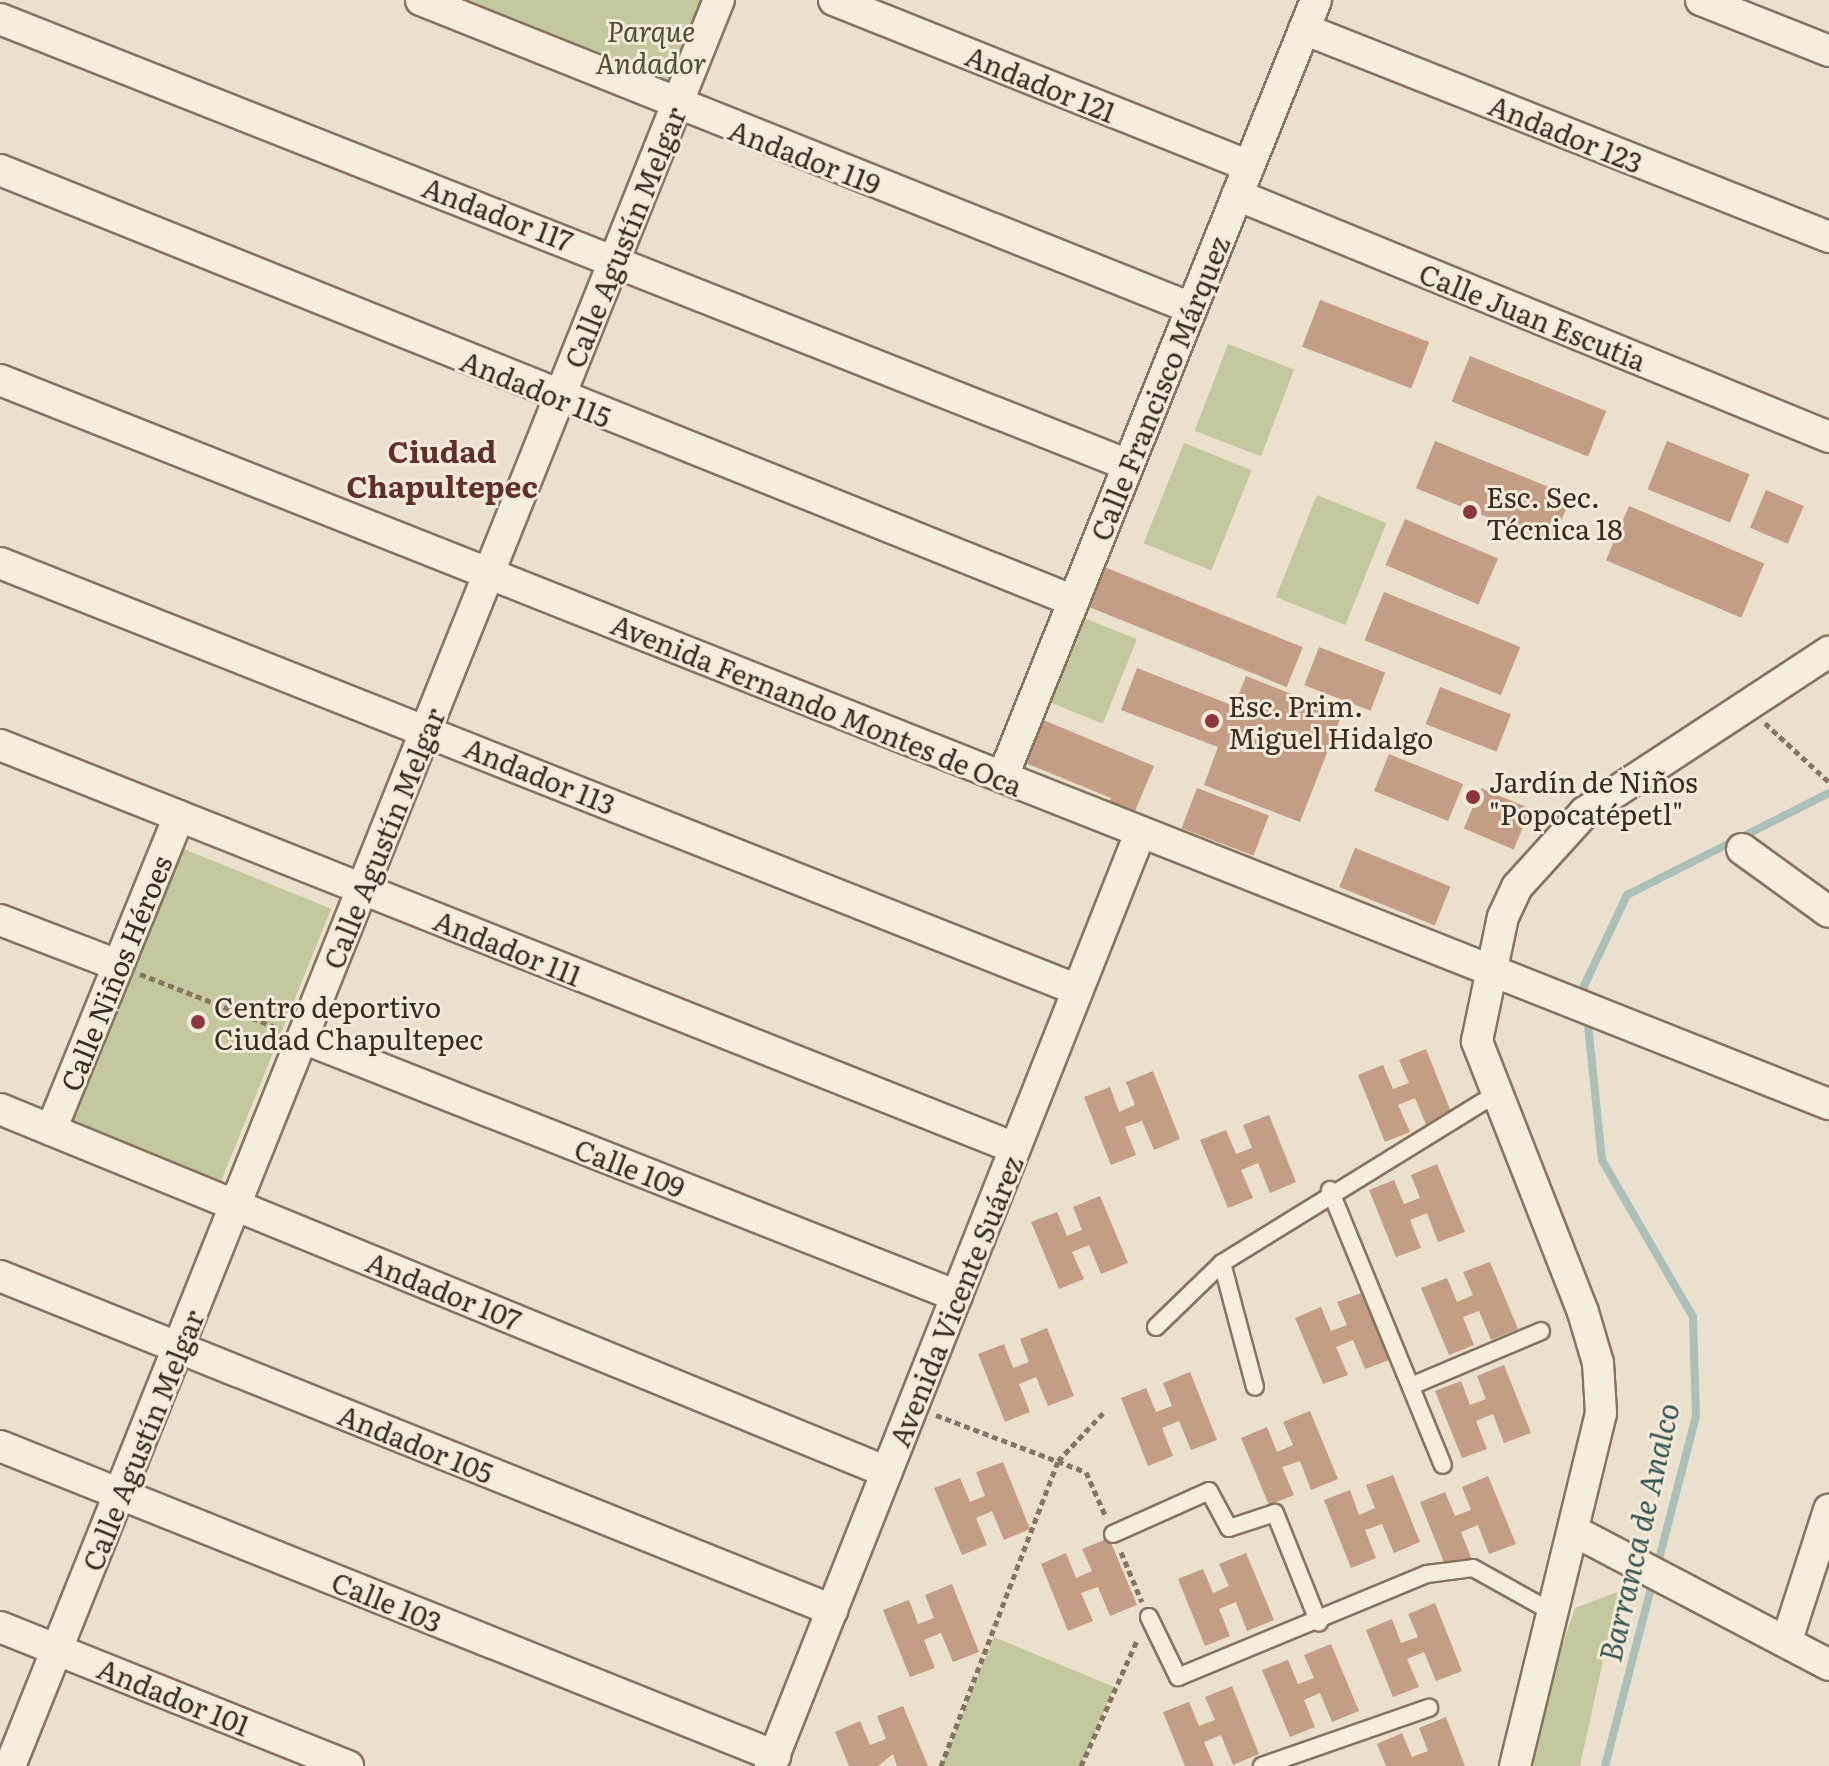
<!DOCTYPE html>
<meta charset="utf-8">
<style>
body{margin:0}
#map{position:relative;width:1829px;height:1766px;overflow:hidden;background:#eae0cb;font-family:Literata,serif}
div>[style]{position:absolute}
.green>*{inset:0;background:#c4c89f;transform-origin:0 0}
.stream>*{height:8px;margin:-4px;padding:0 4px;transform-origin:4px;border-radius:4px;background:#aac0b9}
.building>*{inset:0;background:#c49d85;transform-origin:0 0}
.path>*{height:5px;margin-top:-2.5px;transform-origin:0;background:repeating-linear-gradient(90deg,#867360 0 6px,transparent 0 10px)}
.roads{filter:drop-shadow(2px 0 #867360) drop-shadow(-2px 0 #867360) drop-shadow(0 2px #867360) drop-shadow(0 -2px #867360)}
.lane>*{height:16px;margin:-8px;padding:0 8px;transform-origin:8px;border-radius:8px;background:#f6eedd}
.street>*{height:30px;margin:-15px;padding:0 15px;transform-origin:15px;border-radius:15px;background:#f6eedd}
.dots>*{width:22px;height:22px;translate:-50% -50%;box-sizing:border-box;border:4px solid #f3ead9;border-radius:50%}
span{translate:-50% -50%;white-space:nowrap;text-align:center;line-height:1.15;-webkit-text-stroke:6px #f3ead9;paint-order:stroke}
.park-label{font-size:28px;color:#49522b;font-style:italic}
.street-label{font-size:28px;color:#382c22}
.poi-label{font-size:28px;color:#382c22}
.left{translate:0 -50%;text-align:left}
.neighbourhood-label{font-size:30px;color:#603026;font-weight:700}
.water-label{font-size:30px;color:#335652;font-style:italic}
</style>
<div id="map">
<div class="green">
<i style="clip-path:polygon(421px 0,719px 0,677px 105px)"></i>
<i style="left:1228px;top:344px;width:71px;height:93px;rotate:21deg"></i>
<i style="left:1184px;top:443px;width:73px;height:108px;rotate:22deg"></i>
<i style="left:1317px;top:495px;width:75px;height:110px;rotate:22deg"></i>
<i style="left:1084px;top:618px;width:57px;height:91px;rotate:22deg"></i>
<i style="left:181px;top:848px;width:162px;height:310px;rotate:22deg"></i>
<i style="clip-path:polygon(1618px 1592px,1580px 1766px,1522px 1766px,1575px 1608px)"></i>
<i style="clip-path:polygon(994px 1637px,1114px 1687px,1081px 1766px,941px 1766px)"></i>
</div>
<div class="stream">
<i style="left:1585px;top:1002px;width:16px;rotate:-94deg"></i>
<i style="left:1584px;top:986px;width:101px;rotate:-64.7deg"></i>
<i style="left:1627px;top:895px;width:226px;rotate:-26.8deg"></i>
<i style="left:1587px;top:1015px;width:146px;rotate:84.1deg"></i>
<i style="left:1602px;top:1160px;width:181px;rotate:59.9deg"></i>
<i style="left:1693px;top:1317px;width:99px;rotate:88.3deg"></i>
<i style="left:1696px;top:1416px;width:156px;rotate:104.5deg"></i>
<i style="left:1605px;top:1766px;width:191px;rotate:-75.5deg"></i>
</div>
<div class="building">
<i style="left:1320px;top:300px;width:117px;height:50px;rotate:21deg"></i>
<i style="left:1470px;top:356px;width:147px;height:49px;rotate:22deg"></i>
<i style="left:1435px;top:441px;width:147px;height:51px;rotate:22deg"></i>
<i style="left:1667px;top:441px;width:89px;height:52px;rotate:22deg"></i>
<i style="left:1766px;top:490px;width:41px;height:41px;rotate:23deg"></i>
<i style="left:1629px;top:506px;width:147px;height:59px;rotate:23deg"></i>
<i style="left:1405px;top:519px;width:101px;height:50px;rotate:23deg"></i>
<i style="left:1097px;top:564px;width:222px;height:43px;rotate:22deg"></i>
<i style="left:1384px;top:592px;width:147px;height:52px;rotate:22deg"></i>
<i style="left:1319px;top:647px;width:71px;height:41px;rotate:21deg"></i>
<i style="clip-path:polygon(1137px 668px,1234px 706px,1246px 676px,1342px 714px,1300px 822px,1204px 785px,1218px 747px,1121px 710px)"></i>
<i style="left:1440px;top:687px;width:76px;height:40px;rotate:21deg"></i>
<i style="clip-path:polygon(1041px 719px,1154px 766px,1132px 818px,1107px 807px,1111px 798px,1023px 762px)"></i>
<i style="left:1389px;top:754px;width:80px;height:40px;rotate:22deg"></i>
<i style="left:1197px;top:788px;width:77px;height:43px;rotate:21deg"></i>
<i style="left:1481px;top:788px;width:54px;height:44px;rotate:23deg"></i>
<i style="left:1355px;top:848px;width:103px;height:42px;rotate:22deg"></i>
<i style="clip-path:polygon(1426px 1049px,1453px 1117px,1427px 1127px,1415px 1098px,1398px 1105px,1410px 1132px,1385px 1142px,1358px 1075px,1383px 1065px,1393px 1089px,1409px 1083px,1399px 1060px)"></i>
<i style="clip-path:polygon(1153px 1071px,1180px 1139px,1154px 1150px,1142px 1121px,1125px 1127px,1136px 1155px,1111px 1165px,1084px 1097px,1110px 1087px,1119px 1112px,1135px 1105px,1126px 1082px)"></i>
<i style="clip-path:polygon(1269px 1115px,1296px 1182px,1270px 1193px,1258px 1163px,1241px 1170px,1253px 1198px,1228px 1208px,1200px 1140px,1226px 1130px,1236px 1154px,1252px 1148px,1243px 1125px)"></i>
<i style="clip-path:polygon(1437px 1164px,1465px 1232px,1438px 1242px,1427px 1213px,1410px 1220px,1421px 1248px,1396px 1257px,1369px 1190px,1394px 1180px,1404px 1204px,1420px 1198px,1411px 1175px)"></i>
<i style="clip-path:polygon(1100px 1196px,1128px 1263px,1101px 1274px,1089px 1245px,1072px 1252px,1084px 1279px,1059px 1289px,1031px 1222px,1057px 1212px,1067px 1236px,1082px 1230px,1073px 1207px)"></i>
<i style="clip-path:polygon(1490px 1262px,1518px 1329px,1491px 1340px,1479px 1311px,1463px 1317px,1474px 1345px,1449px 1355px,1421px 1288px,1447px 1278px,1457px 1302px,1473px 1295px,1463px 1272px)"></i>
<i style="clip-path:polygon(1364px 1292px,1392px 1359px,1365px 1369px,1353px 1340px,1336px 1347px,1348px 1375px,1323px 1384px,1295px 1318px,1321px 1307px,1331px 1331px,1347px 1325px,1337px 1302px)"></i>
<i style="clip-path:polygon(1047px 1328px,1074px 1396px,1048px 1406px,1036px 1377px,1019px 1384px,1030px 1412px,1005px 1422px,978px 1354px,1004px 1344px,1013px 1368px,1029px 1362px,1020px 1339px)"></i>
<i style="clip-path:polygon(1504px 1365px,1531px 1433px,1504px 1443px,1493px 1414px,1476px 1421px,1487px 1449px,1462px 1458px,1435px 1391px,1461px 1381px,1470px 1405px,1486px 1399px,1477px 1376px)"></i>
<i style="clip-path:polygon(1190px 1372px,1217px 1440px,1191px 1450px,1179px 1421px,1162px 1428px,1173px 1456px,1148px 1466px,1121px 1398px,1146px 1388px,1156px 1412px,1172px 1406px,1163px 1383px)"></i>
<i style="clip-path:polygon(1310px 1411px,1338px 1479px,1311px 1490px,1300px 1461px,1282px 1467px,1294px 1495px,1269px 1505px,1241px 1438px,1267px 1427px,1277px 1452px,1293px 1445px,1283px 1422px)"></i>
<i style="clip-path:polygon(1003px 1462px,1030px 1529px,1004px 1540px,992px 1511px,976px 1518px,987px 1545px,962px 1555px,934px 1488px,960px 1478px,970px 1502px,985px 1496px,976px 1472px)"></i>
<i style="clip-path:polygon(1393px 1475px,1420px 1542px,1394px 1553px,1382px 1524px,1365px 1530px,1376px 1558px,1351px 1568px,1324px 1500px,1350px 1490px,1359px 1515px,1375px 1508px,1366px 1485px)"></i>
<i style="clip-path:polygon(1488px 1476px,1516px 1544px,1489px 1554px,1478px 1525px,1461px 1532px,1472px 1560px,1447px 1570px,1420px 1502px,1445px 1492px,1455px 1516px,1471px 1510px,1462px 1487px)"></i>
<i style="clip-path:polygon(1109px 1538px,1137px 1605px,1110px 1616px,1098px 1587px,1081px 1593px,1093px 1621px,1068px 1631px,1041px 1564px,1066px 1553px,1076px 1578px,1092px 1571px,1082px 1549px)"></i>
<i style="clip-path:polygon(1246px 1553px,1274px 1620px,1247px 1631px,1236px 1602px,1219px 1609px,1230px 1636px,1205px 1646px,1178px 1579px,1203px 1569px,1213px 1593px,1229px 1586px,1219px 1564px)"></i>
<i style="clip-path:polygon(952px 1584px,979px 1652px,953px 1662px,941px 1633px,924px 1640px,935px 1668px,910px 1677px,883px 1610px,909px 1600px,918px 1624px,934px 1618px,925px 1595px)"></i>
<i style="clip-path:polygon(1435px 1603px,1462px 1671px,1436px 1681px,1424px 1652px,1407px 1659px,1419px 1687px,1393px 1697px,1366px 1630px,1392px 1619px,1401px 1643px,1418px 1637px,1408px 1614px)"></i>
<i style="clip-path:polygon(1331px 1644px,1359px 1711px,1332px 1722px,1320px 1693px,1304px 1700px,1315px 1727px,1290px 1737px,1262px 1670px,1288px 1660px,1298px 1684px,1314px 1678px,1304px 1655px)"></i>
<i style="clip-path:polygon(1232px 1686px,1259px 1754px,1233px 1765px,1221px 1735px,1204px 1742px,1214px 1766px,1185px 1766px,1163px 1712px,1189px 1702px,1199px 1726px,1215px 1720px,1205px 1697px)"></i>
<i style="clip-path:polygon(903px 1706px,928px 1766px,897px 1766px,893px 1754px,878px 1766px,849px 1766px,835px 1732px,860px 1721px,870px 1745px,886px 1739px,877px 1716px)"></i>
<i style="clip-path:polygon(1446px 1717px,1465px 1766px,1386px 1766px,1377px 1744px,1402px 1733px,1412px 1757px,1428px 1751px,1419px 1728px)"></i>
</div>
<div class="path">
<i style="left:1765px;top:723px;width:87px;rotate:42.7deg"></i>
<i style="left:140px;top:974px;width:150px;rotate:21.4deg"></i>
<i style="left:936px;top:1415px;width:160px;rotate:20.8deg"></i>
<i style="left:1086px;top:1472px;width:49px;rotate:66deg"></i>
<i style="left:1121px;top:1552px;width:54px;rotate:67.2deg"></i>
<i style="left:941px;top:1766px;width:327px;rotate:-69deg"></i>
<i style="left:1058px;top:1461px;width:67px;rotate:-46.8deg"></i>
<i style="left:1081px;top:1766px;width:138px;rotate:-66deg"></i>
</div>
<div class="roads">
<div class="lane">
<i style="left:1330px;top:1190px;width:297px;rotate:67.7deg"></i>
<i style="left:1222px;top:1263px;width:128px;rotate:75.1deg"></i>
<i style="left:1156px;top:1327px;width:92px;rotate:-44.1deg"></i>
<i style="left:1222px;top:1263px;width:322px;rotate:-31.7deg"></i>
<i style="left:1411px;top:1386px;width:141px;rotate:-22.9deg"></i>
<i style="left:1113px;top:1534px;width:105px;rotate:-24.1deg"></i>
<i style="left:1209px;top:1491px;width:42px;rotate:61.6deg"></i>
<i style="left:1229px;top:1528px;width:48px;rotate:-18.1deg"></i>
<i style="left:1275px;top:1513px;width:118px;rotate:68.2deg"></i>
<i style="left:1149px;top:1617px;width:67px;rotate:64.2deg"></i>
<i style="left:1178px;top:1677px;width:269px;rotate:-22.5deg"></i>
<i style="left:1427px;top:1574px;width:46px;rotate:-7.4deg"></i>
<i style="left:1473px;top:1568px;width:93px;rotate:29.1deg"></i>
<i style="left:1262px;top:1766px;width:177px;rotate:-19.2deg"></i>
</div>
<div class="street">
<i style="left:421px;top:0;width:829px;rotate:21.8deg"></i>
<i style="left:834px;top:0;width:447px;rotate:21.8deg"></i>
<i style="left:1701px;top:0;width:138px;rotate:21.7deg"></i>
<i style="left:0;top:19px;width:1213px;rotate:21.57deg"></i>
<i style="left:1304px;top:29px;width:565px;rotate:21.61deg"></i>
<i style="left:0;top:170px;width:1157px;rotate:21.87deg"></i>
<i style="left:1237px;top:195px;width:640px;rotate:22.23deg"></i>
<i style="left:0;top:380px;width:1967px;rotate:21.6deg"></i>
<i style="left:0;top:563px;width:1159px;rotate:21.61deg"></i>
<i style="left:0;top:745px;width:1092px;rotate:21.66deg"></i>
<i style="left:1003px;top:776px;width:837px;rotate:-68.03deg"></i>
<i style="left:1742px;top:849px;width:107px;rotate:35.9deg"></i>
<i style="left:0;top:920px;width:125px;rotate:21deg"></i>
<i style="left:303px;top:1038px;width:703px;rotate:21.53deg"></i>
<i style="left:0;top:1109px;width:958px;rotate:22.26deg"></i>
<i style="left:51px;top:1130px;width:339px;rotate:-67.8deg"></i>
<i style="left:0;top:1276px;width:897px;rotate:21.87deg"></i>
<i style="left:0;top:1446px;width:835px;rotate:21.8deg"></i>
<i style="left:1574px;top:1531px;width:288px;rotate:27.7deg"></i>
<i style="left:0;top:1627px;width:375px;rotate:21.8deg"></i>
<i style="left:1787px;top:1640px;width:137px;rotate:-72.1deg"></i>
<i style="left:10px;top:1766px;width:1903px;rotate:-68.13deg"></i>
<i style="left:770px;top:1766px;width:1001px;rotate:-68.36deg"></i>
<i style="left:1515px;top:1766px;width:363px;rotate:-76.3deg"></i>
<i style="left:1601px;top:1413px;width:50px;rotate:-93.4deg"></i>
<i style="left:1598px;top:1363px;width:53px;rotate:-106.4deg"></i>
<i style="left:1583px;top:1312px;width:291px;rotate:-111.4deg"></i>
<i style="left:1477px;top:1041px;width:127px;rotate:-78.2deg"></i>
<i style="left:1503px;top:917px;width:33px;rotate:-65deg"></i>
<i style="left:1517px;top:887px;width:101px;rotate:-47.8deg"></i>
<i style="left:1585px;top:812px;width:292px;rotate:-33.3deg"></i>
</div>
</div>
<div class="dots">
<i style="left:1470px;top:512px;background:#8e373a"></i>
<i style="left:1212px;top:721px;background:#8e373a"></i>
<i style="left:1473px;top:797px;background:#8e373a"></i>
<i style="left:198px;top:1022px;background:#8e373a"></i>
</div>
<div class="park-label">
<span style="left:651px;top:46px">Parque<br>Andador</span>
</div>
<div class="street-label">
<span style="left:1041px;top:83px;rotate:22deg">Andador 121</span>
<span style="left:1566px;top:133px;rotate:22deg">Andador 123</span>
<span style="left:805px;top:156px;rotate:21deg">Andador 119</span>
<span style="left:498px;top:213px;rotate:21deg">Andador 117</span>
<span style="left:624px;top:237px;rotate:-68deg">Calle Agustín Melgar</span>
<span style="left:1533px;top:316px;rotate:22deg">Calle Juan Escutia</span>
<span style="left:536px;top:388px;rotate:22deg">Andador 115</span>
<span style="left:1159px;top:388px;rotate:-68deg">Calle Francisco Márquez</span>
<span style="left:817px;top:704px;rotate:22deg">Avenida Fernando Montes de Oca</span>
<span style="left:540px;top:775px;rotate:22deg">Andador 113</span>
<span style="left:383px;top:838px;rotate:-68deg">Calle Agustín Melgar</span>
<span style="left:508px;top:947px;rotate:22deg">Andador 111</span>
<span style="left:115px;top:973px;rotate:-68deg">Calle Niños Héroes</span>
<span style="left:630px;top:1167px;rotate:21deg">Calle 109</span>
<span style="left:444px;top:1290px;rotate:22deg">Andador 107</span>
<span style="left:955px;top:1301px;rotate:-68deg">Avenida Vicente Suárez</span>
<span style="left:142px;top:1440px;rotate:-68deg">Calle Agustín Melgar</span>
<span style="left:416px;top:1443px;rotate:22deg">Andador 105</span>
<span style="left:387px;top:1601px;rotate:22deg">Calle 103</span>
<span style="left:174px;top:1696px;rotate:22deg">Andador 101</span>
</div>
<div class="poi-label">
<span class="left" style="left:1486px;top:512px">Esc. Sec.<br>Técnica 18</span>
<span class="left" style="left:1228px;top:721px">Esc. Prim.<br>Miguel Hidalgo</span>
<span class="left" style="left:1489px;top:797px">Jardín de Niños<br>"Popocatépetl"</span>
<span class="left" style="left:214px;top:1022px">Centro deportivo<br>Ciudad Chapultepec</span>
</div>
<div class="neighbourhood-label">
<span style="left:442px;top:467px">Ciudad<br>Chapultepec</span>
</div>
<div class="water-label">
<span style="left:1638px;top:1532px;rotate:-77deg">Barranca de Analco</span>
</div>
</div>
